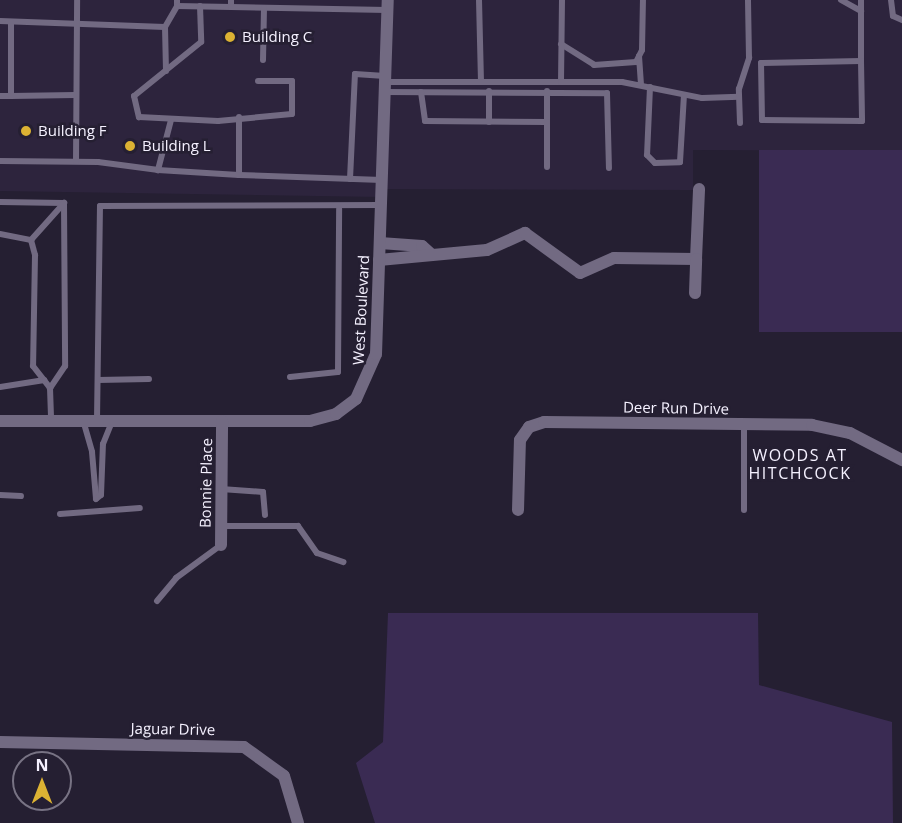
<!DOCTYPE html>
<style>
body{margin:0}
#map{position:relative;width:902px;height:823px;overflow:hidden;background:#251f32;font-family:"Open Sans",sans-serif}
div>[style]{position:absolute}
.built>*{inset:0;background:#2d243d}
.green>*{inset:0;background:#3a2b53;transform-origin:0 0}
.lane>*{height:6px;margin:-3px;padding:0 3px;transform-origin:3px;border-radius:3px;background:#726a82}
.street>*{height:12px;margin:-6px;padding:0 6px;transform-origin:6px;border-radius:6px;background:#726a82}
.dots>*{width:16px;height:16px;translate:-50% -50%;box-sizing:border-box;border:3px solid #251f32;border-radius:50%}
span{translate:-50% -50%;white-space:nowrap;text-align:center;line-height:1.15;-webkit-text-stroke:5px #251f32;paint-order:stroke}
.poi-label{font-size:15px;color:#f5f1ff}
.left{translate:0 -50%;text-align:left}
.street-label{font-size:15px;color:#f5f1ff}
.neighbourhood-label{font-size:16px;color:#f5f1ff;letter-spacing:1.5px}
.north{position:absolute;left:12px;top:751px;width:60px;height:60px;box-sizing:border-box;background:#251f32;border:2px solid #787384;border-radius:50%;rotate:0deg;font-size:16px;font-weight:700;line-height:24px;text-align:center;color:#f5f1ff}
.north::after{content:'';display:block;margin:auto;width:21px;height:27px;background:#dcb233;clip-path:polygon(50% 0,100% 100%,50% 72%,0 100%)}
</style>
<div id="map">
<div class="built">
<i style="clip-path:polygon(0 0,902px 0,902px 151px,693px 150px,693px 190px,382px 189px,381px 197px,0 191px)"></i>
</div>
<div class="green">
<i style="left:759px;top:150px;width:143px;height:182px"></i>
<i style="clip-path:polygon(388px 613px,758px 613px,759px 685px,892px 722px,893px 823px,375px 823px,356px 763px,383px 742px)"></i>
</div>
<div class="lane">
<i style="left:177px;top:0;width:6px;rotate:90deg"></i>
<i style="left:177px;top:6px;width:54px;rotate:1.1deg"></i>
<i style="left:231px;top:0;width:7px;rotate:90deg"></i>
<i style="left:231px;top:7px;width:156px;rotate:1.1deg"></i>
<i style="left:479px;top:0;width:82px;rotate:88.6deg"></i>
<i style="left:841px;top:0;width:23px;rotate:29deg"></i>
<i style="left:861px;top:0;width:61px;rotate:90deg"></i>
<i style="left:861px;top:61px;width:60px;rotate:89deg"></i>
<i style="left:862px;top:121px;width:100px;rotate:-179.4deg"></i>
<i style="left:762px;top:120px;width:57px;rotate:-91deg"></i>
<i style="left:761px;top:63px;width:100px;rotate:-1.1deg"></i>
<i style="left:891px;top:0;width:16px;rotate:83deg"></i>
<i style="left:893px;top:16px;width:10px;rotate:24deg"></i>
<i style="left:200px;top:6px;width:36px;rotate:88deg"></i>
<i style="left:201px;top:42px;width:86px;rotate:141.1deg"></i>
<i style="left:134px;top:96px;width:22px;rotate:77deg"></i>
<i style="left:139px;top:117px;width:79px;rotate:2.9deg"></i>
<i style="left:218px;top:121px;width:74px;rotate:-5.4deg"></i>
<i style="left:292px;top:114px;width:33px;rotate:-90deg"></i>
<i style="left:292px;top:81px;width:34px;rotate:180deg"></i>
<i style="left:0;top:21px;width:165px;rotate:2.1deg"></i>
<i style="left:561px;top:44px;width:39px;rotate:32deg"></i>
<i style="left:594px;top:65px;width:42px;rotate:-4.1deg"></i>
<i style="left:636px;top:62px;width:13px;rotate:-63deg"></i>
<i style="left:642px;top:50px;width:50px;rotate:-88.9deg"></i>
<i style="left:639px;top:56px;width:29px;rotate:86deg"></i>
<i style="left:263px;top:60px;width:52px;rotate:-88.9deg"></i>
<i style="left:166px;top:71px;width:44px;rotate:-91.3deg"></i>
<i style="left:165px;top:27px;width:24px;rotate:-60deg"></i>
<i style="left:385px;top:82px;width:176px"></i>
<i style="left:561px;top:82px;width:82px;rotate:-89.3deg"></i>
<i style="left:561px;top:82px;width:61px"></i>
<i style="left:622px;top:82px;width:82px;rotate:11.3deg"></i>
<i style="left:702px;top:98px;width:37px;rotate:-2deg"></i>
<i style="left:650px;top:87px;width:68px;rotate:92.5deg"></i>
<i style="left:647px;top:155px;width:11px;rotate:45deg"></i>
<i style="left:655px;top:163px;width:25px;rotate:-2deg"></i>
<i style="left:680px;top:162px;width:67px;rotate:-86.6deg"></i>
<i style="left:489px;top:91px;width:31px;rotate:90deg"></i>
<i style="left:547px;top:91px;width:76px;rotate:90deg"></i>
<i style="left:385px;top:92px;width:222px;rotate:0.3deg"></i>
<i style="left:607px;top:93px;width:75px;rotate:88.5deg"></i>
<i style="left:421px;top:92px;width:29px;rotate:82deg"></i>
<i style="left:425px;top:121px;width:122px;rotate:0.5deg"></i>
<i style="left:0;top:96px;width:11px"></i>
<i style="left:11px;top:96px;width:74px;rotate:-90deg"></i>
<i style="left:11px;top:96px;width:64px;rotate:-0.9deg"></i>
<i style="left:239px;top:117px;width:58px;rotate:90deg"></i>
<i style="left:239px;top:175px;width:143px;rotate:2deg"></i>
<i style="left:171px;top:120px;width:52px;rotate:104.6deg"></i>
<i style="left:158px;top:170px;width:81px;rotate:3.5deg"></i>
<i style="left:740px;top:123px;width:34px;rotate:-92deg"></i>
<i style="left:739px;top:89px;width:33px;rotate:-72deg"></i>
<i style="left:749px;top:58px;width:58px;rotate:-91deg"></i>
<i style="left:0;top:161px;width:98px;rotate:0.6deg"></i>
<i style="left:98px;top:162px;width:61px;rotate:7.6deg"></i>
<i style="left:76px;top:161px;width:161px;rotate:-89.6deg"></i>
<i style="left:350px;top:179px;width:105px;rotate:-87.3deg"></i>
<i style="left:355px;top:74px;width:30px;rotate:4deg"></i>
<i style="left:0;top:202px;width:64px;rotate:0.9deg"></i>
<i style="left:64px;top:203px;width:163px;rotate:89.6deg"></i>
<i style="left:65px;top:366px;width:27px;rotate:124deg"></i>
<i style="left:0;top:234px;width:32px;rotate:11deg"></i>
<i style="left:31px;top:240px;width:16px;rotate:75deg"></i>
<i style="left:35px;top:255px;width:111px;rotate:91deg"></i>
<i style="left:33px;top:366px;width:28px;rotate:52deg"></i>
<i style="left:50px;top:388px;width:31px;rotate:88deg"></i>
<i style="left:31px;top:240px;width:50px;rotate:-48.3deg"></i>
<i style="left:290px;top:377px;width:48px;rotate:-5.9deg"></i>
<i style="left:338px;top:372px;width:163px;rotate:-89.6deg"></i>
<i style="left:98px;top:380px;width:51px;rotate:-1.1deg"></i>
<i style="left:0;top:387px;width:45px;rotate:-9deg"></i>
<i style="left:83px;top:420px;width:33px;rotate:74deg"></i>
<i style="left:92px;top:452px;width:47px;rotate:85.1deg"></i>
<i style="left:96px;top:499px;width:6px;rotate:-39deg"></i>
<i style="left:101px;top:495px;width:51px;rotate:-87.8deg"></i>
<i style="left:103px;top:444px;width:24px;rotate:-68deg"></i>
<i style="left:97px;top:420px;width:214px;rotate:-89.2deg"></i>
<i style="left:100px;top:206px;width:281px;rotate:-0.2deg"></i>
<i style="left:744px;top:424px;width:86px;rotate:90deg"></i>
<i style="left:221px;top:489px;width:42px;rotate:4.1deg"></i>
<i style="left:263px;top:492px;width:23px;rotate:85deg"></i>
<i style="left:0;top:495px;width:21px;rotate:3deg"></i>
<i style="left:60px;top:514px;width:80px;rotate:-4.3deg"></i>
<i style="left:221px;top:526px;width:77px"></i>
<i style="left:298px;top:526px;width:33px;rotate:55deg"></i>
<i style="left:317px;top:553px;width:28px;rotate:19deg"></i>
<i style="left:157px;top:601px;width:30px;rotate:-50deg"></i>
<i style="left:176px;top:578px;width:56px;rotate:-36.3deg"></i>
</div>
<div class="street">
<i style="left:380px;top:243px;width:42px;rotate:4.1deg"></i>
<i style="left:422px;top:246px;width:12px;rotate:42deg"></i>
<i style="left:379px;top:260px;width:108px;rotate:-5.3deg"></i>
<i style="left:487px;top:250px;width:42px;rotate:-24.1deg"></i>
<i style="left:525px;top:233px;width:68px;rotate:36deg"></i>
<i style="left:580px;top:273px;width:37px;rotate:-24deg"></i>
<i style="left:614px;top:258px;width:82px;rotate:0.7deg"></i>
<i style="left:696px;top:259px;width:70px;rotate:-87.5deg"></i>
<i style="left:695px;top:293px;width:34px;rotate:-88deg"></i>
<i style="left:0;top:421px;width:310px"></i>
<i style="left:310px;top:421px;width:27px;rotate:-15deg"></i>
<i style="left:336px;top:414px;width:25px;rotate:-37deg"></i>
<i style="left:356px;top:399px;width:49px;rotate:-66deg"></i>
<i style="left:376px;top:354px;width:354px;rotate:-88.1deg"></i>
<i style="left:518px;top:510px;width:70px;rotate:-88.4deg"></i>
<i style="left:520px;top:440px;width:16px;rotate:-55deg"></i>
<i style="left:529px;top:427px;width:16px;rotate:-18deg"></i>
<i style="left:544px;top:422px;width:268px;rotate:0.6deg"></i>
<i style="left:812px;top:425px;width:39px;rotate:12deg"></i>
<i style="left:850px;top:433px;width:59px;rotate:27.4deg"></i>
<i style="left:221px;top:545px;width:124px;rotate:-89.5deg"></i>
<i style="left:0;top:742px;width:244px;rotate:1.2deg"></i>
<i style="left:244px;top:747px;width:49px;rotate:35.9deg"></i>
<i style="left:284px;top:776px;width:49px;rotate:73.4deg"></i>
</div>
<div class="dots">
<i style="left:230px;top:37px;background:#dcb233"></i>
<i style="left:26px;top:131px;background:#dcb233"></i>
<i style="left:130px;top:146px;background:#dcb233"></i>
</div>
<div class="poi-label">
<span class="left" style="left:242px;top:37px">Building C</span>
<span class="left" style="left:38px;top:131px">Building F</span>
<span class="left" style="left:142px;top:146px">Building L</span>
</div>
<div class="street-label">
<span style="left:361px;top:310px;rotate:-87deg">West Boulevard</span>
<span style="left:676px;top:408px;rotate:1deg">Deer Run Drive</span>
<span style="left:206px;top:483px;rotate:-89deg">Bonnie Place</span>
<span style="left:173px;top:729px;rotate:1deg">Jaguar Drive</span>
</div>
<div class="neighbourhood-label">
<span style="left:800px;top:464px">WOODS AT<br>HITCHCOCK</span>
</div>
<div class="north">N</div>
</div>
